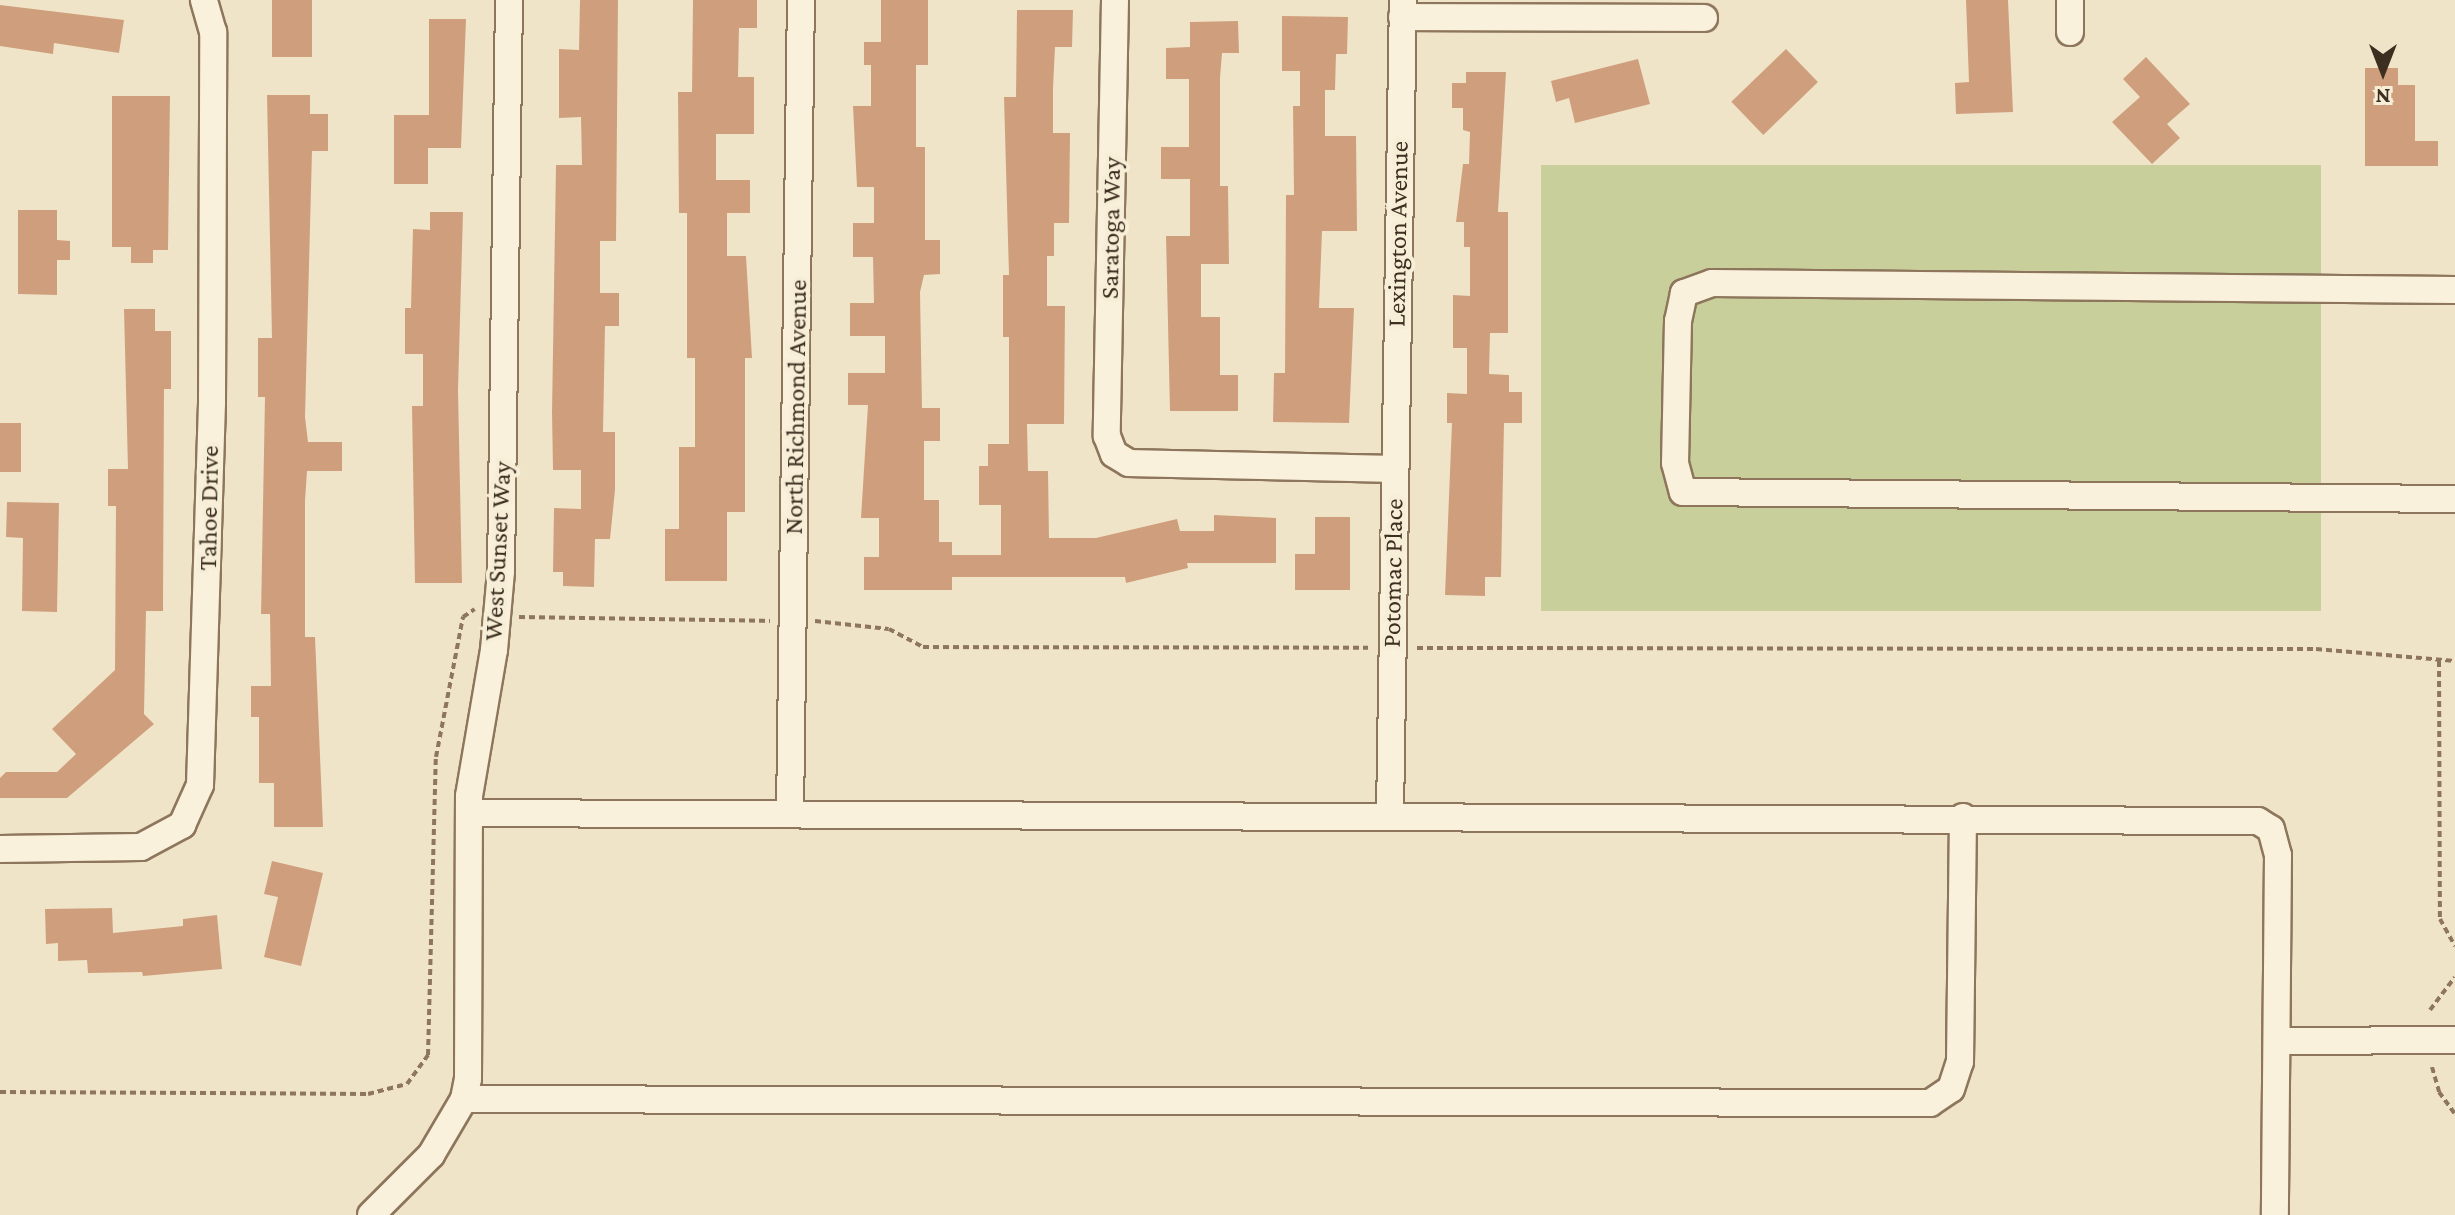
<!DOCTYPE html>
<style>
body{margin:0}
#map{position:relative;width:2455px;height:1215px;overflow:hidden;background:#f0e4c8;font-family:"Crimson Pro",serif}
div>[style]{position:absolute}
.green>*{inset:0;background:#c9cf9b;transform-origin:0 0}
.building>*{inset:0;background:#cf9f7d;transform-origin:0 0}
.path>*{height:4px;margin-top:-2px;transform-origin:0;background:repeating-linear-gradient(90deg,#8d765c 0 6px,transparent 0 10px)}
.roads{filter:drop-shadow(2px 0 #8d765c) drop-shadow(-2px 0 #8d765c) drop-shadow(0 2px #8d765c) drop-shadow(0 -2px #8d765c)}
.minor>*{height:26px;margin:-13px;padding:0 13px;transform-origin:13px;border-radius:13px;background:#faf1dc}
span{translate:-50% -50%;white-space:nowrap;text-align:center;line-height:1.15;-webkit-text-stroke:8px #f7eed8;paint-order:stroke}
.street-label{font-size:26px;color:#3d2e20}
.north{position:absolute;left:2343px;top:32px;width:80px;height:80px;-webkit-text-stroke:6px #f7eed8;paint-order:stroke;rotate:180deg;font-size:22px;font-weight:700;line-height:32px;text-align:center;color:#3d2e20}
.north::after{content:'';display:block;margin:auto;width:28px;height:36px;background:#3d2e20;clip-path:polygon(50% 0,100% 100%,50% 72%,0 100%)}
</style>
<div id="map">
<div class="green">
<i style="left:1541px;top:165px;width:780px;height:446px"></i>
</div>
<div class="building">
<i style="left:272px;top:0;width:40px;height:57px"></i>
<i style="clip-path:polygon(580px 0,618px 0,616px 241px,600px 241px,600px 293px,619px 293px,619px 326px,605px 326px,603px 432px,615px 432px,615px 490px,610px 539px,595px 539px,594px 587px,563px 586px,563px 572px,553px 572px,554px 508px,581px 509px,581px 470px,553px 470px,552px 412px,556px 165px,582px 165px,581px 117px,559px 118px,559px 49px,579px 50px)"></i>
<i style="clip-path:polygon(693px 0,757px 0,757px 28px,739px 28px,738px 77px,754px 77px,754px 134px,716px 134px,716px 180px,750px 180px,750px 213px,727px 213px,727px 256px,746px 256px,752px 358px,745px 358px,745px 512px,727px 512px,727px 581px,665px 581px,665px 529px,679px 529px,679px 447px,695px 447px,695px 358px,687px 358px,687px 213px,679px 213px,678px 92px,692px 92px)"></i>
<i style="clip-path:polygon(881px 0,928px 0,928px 65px,916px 65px,916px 147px,925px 147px,925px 240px,940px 240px,940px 274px,924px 275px,920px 292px,922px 408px,940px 408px,940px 441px,924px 441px,924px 500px,939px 500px,939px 542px,952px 542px,952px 555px,1001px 555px,1001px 505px,979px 505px,979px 466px,988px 466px,988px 444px,1009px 444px,1009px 337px,1003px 337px,1003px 275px,1009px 275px,1004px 97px,1016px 97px,1017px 10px,1073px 10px,1072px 47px,1055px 47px,1053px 88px,1053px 133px,1070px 133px,1069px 223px,1054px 223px,1054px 256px,1047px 256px,1047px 306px,1065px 306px,1064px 424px,1027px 424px,1028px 471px,1048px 471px,1049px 538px,1096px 538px,1177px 519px,1180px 531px,1214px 531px,1214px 515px,1276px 518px,1276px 563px,1187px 563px,1188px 568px,1126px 583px,1125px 577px,952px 577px,952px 590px,864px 590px,864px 557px,879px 557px,879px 518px,861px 518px,868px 405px,848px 405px,848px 373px,885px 373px,885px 336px,850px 336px,850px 303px,874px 303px,873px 257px,853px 257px,853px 223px,874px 223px,874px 187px,857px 187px,853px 106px,871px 106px,871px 65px,864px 65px,864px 42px,881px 42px)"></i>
<i style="clip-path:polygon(1966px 0,2008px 0,2013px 112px,1956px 114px,1955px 83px,1969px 82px)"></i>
<i style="clip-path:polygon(0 5px,124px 20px,119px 53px,54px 43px,53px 54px,0 46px)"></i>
<i style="clip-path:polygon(1282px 16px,1348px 17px,1347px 54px,1336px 54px,1335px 90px,1325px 90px,1325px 136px,1356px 136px,1357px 231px,1322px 231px,1319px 308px,1354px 308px,1349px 423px,1273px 422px,1274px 373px,1285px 373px,1286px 195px,1294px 195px,1293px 106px,1300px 106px,1300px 71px,1282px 71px)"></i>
<i style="clip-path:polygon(429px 19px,466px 19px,461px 148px,428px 148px,428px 184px,394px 184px,394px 115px,429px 115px)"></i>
<i style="clip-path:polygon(1238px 21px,1239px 53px,1222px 53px,1220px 78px,1220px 186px,1228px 186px,1229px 264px,1201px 264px,1201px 317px,1220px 317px,1220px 375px,1238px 375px,1238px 411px,1170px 411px,1166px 236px,1190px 236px,1190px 179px,1161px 179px,1161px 147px,1189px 147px,1189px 79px,1166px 79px,1166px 48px,1190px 47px,1190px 22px)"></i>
<i style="left:1786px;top:49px;width:46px;height:76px;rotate:46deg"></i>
<i style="clip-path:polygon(2146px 57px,2190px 104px,2167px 124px,2180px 138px,2152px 164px,2112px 122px,2140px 97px,2123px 79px)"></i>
<i style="clip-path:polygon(1638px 59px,1650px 104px,1575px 123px,1569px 98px,1556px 102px,1551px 81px)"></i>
<i style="clip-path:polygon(2365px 68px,2398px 68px,2398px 85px,2415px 85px,2415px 141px,2438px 141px,2438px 166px,2365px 166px)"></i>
<i style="clip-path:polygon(1466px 72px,1506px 72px,1498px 212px,1508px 212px,1508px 333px,1490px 333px,1489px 374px,1509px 375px,1509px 392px,1522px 392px,1522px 423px,1504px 423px,1501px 577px,1485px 577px,1485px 596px,1445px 595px,1452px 423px,1447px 423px,1447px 393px,1467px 394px,1467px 348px,1453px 348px,1453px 295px,1470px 296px,1470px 247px,1464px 247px,1464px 222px,1456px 222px,1463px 164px,1469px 164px,1470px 132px,1463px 130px,1463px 108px,1452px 108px,1452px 83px,1466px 83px)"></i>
<i style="clip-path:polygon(267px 95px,310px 95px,310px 114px,328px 114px,328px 151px,312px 151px,305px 417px,308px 442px,342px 442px,342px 471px,307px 471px,305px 501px,305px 637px,315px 637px,323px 827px,274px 827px,274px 783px,259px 783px,259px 717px,251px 717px,251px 686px,271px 686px,270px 614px,261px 614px,265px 397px,258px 397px,258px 338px,272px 338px)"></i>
<i style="clip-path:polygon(112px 96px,170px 96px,168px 250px,153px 250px,153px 263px,131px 263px,131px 247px,112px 247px)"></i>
<i style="clip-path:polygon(18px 210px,57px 210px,57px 240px,70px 241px,70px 260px,57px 260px,57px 295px,18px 294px)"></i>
<i style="clip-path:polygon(430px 212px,463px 212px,458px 390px,462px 583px,415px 583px,412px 406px,423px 406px,423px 354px,405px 354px,405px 308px,411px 308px,413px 229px,430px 230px)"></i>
<i style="clip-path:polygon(124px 309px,155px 309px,155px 331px,171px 331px,171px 389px,164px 389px,163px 611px,146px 611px,144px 714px,154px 724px,67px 798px,0 798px,0 778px,6px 772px,57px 772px,76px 754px,52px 729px,115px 670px,116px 506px,108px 506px,108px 469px,128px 469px)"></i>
<i style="left:0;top:423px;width:21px;height:49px"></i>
<i style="clip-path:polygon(7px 502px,59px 503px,57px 612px,22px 611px,23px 538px,6px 537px)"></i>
<i style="clip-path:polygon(1315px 517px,1350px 517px,1350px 590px,1295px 590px,1295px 554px,1315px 554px)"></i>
<i style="clip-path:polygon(272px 861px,323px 873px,301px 966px,264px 957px,278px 897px,264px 894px)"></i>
<i style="clip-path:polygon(112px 908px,113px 933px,183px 926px,183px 919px,217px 915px,222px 969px,143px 976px,142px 972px,88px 973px,87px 960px,58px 961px,58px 943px,46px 944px,45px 909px)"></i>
</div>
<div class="path">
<i style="left:519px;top:617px;width:251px;rotate:0.9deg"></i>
<i style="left:815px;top:621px;width:74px;rotate:6.2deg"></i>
<i style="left:889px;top:629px;width:38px;rotate:28deg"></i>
<i style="left:923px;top:647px;width:445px;rotate:0.1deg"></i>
<i style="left:1417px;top:648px;width:899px;rotate:0.06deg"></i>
<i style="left:2316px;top:649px;width:140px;rotate:4.9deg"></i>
<i style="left:2439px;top:661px;width:258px;rotate:89.8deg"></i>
<i style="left:2440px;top:919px;width:31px;rotate:61deg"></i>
<i style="left:2430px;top:1010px;width:41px;rotate:-52.9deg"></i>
<i style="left:2432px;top:1067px;width:26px;rotate:74deg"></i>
<i style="left:2439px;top:1092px;width:27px;rotate:54deg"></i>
<i style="left:0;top:1092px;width:368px;rotate:0.3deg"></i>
<i style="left:368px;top:1094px;width:40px;rotate:-14.4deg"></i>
<i style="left:407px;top:1084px;width:36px;rotate:-54deg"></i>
<i style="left:428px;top:1055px;width:298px;rotate:-88.5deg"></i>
<i style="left:436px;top:757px;width:143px;rotate:-79.1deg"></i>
<i style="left:463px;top:617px;width:14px;rotate:-34deg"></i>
</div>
<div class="roads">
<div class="minor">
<i style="left:1115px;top:0;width:436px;rotate:91.1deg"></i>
<i style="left:1107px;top:436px;width:19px;rotate:69deg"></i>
<i style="left:1114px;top:454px;width:17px;rotate:31deg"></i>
<i style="left:1129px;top:463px;width:265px;rotate:1.3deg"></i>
<i style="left:1402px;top:17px;width:302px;rotate:0.2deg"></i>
<i style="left:2070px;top:32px;width:32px;rotate:-90deg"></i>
<i style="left:2455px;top:290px;width:743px;rotate:-179.46deg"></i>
<i style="left:1712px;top:283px;width:30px;rotate:160deg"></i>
<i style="left:1684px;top:293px;width:29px;rotate:102deg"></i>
<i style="left:1678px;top:321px;width:142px;rotate:91.2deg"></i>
<i style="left:1675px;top:463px;width:30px;rotate:75deg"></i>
<i style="left:1683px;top:492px;width:772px;rotate:0.52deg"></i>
<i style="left:469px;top:813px;width:1789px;rotate:0.26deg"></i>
<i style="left:2258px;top:821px;width:15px;rotate:32deg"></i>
<i style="left:2271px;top:829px;width:27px;rotate:75deg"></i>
<i style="left:2278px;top:855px;width:360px;rotate:90.5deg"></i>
<i style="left:790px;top:814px;width:814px;rotate:-89.23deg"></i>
<i style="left:1390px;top:815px;width:815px;rotate:-89.09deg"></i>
<i style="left:0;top:849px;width:141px;rotate:-0.8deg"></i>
<i style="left:141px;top:847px;width:47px;rotate:-28.2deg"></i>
<i style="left:182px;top:825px;width:44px;rotate:-65.8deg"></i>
<i style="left:200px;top:785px;width:382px;rotate:-88.2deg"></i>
<i style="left:212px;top:403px;width:371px;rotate:-89.8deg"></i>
<i style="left:213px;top:32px;width:33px;rotate:-106deg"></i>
<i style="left:2277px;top:1041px;width:178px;rotate:-0.3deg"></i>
<i style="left:464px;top:1099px;width:1466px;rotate:0.16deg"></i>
<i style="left:1930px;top:1103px;width:25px;rotate:-34deg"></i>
<i style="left:1951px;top:1089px;width:28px;rotate:-72deg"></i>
<i style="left:1960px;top:1062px;width:245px;rotate:-89.3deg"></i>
<i style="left:371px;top:1215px;width:85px;rotate:-45deg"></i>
<i style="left:431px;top:1155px;width:65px;rotate:-59.5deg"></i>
<i style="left:464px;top:1099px;width:20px;rotate:-79deg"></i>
<i style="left:468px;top:1079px;width:283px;rotate:-89.8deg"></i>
<i style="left:469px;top:796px;width:148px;rotate:-80.3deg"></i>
<i style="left:494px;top:650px;width:79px;rotate:-84.9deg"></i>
<i style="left:501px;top:571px;width:571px;rotate:-89.2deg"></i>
</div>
</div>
<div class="street-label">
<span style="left:1111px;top:228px;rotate:-89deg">Saratoga Way</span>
<span style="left:1398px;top:234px;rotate:-89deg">Lexington Avenue</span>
<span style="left:796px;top:407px;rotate:-89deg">North Richmond Avenue</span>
<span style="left:209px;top:508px;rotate:-89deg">Tahoe Drive</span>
<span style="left:498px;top:551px;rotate:-87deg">West Sunset Way</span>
<span style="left:1393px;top:573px;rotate:-89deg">Potomac Place</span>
</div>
<div class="north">N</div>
</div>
